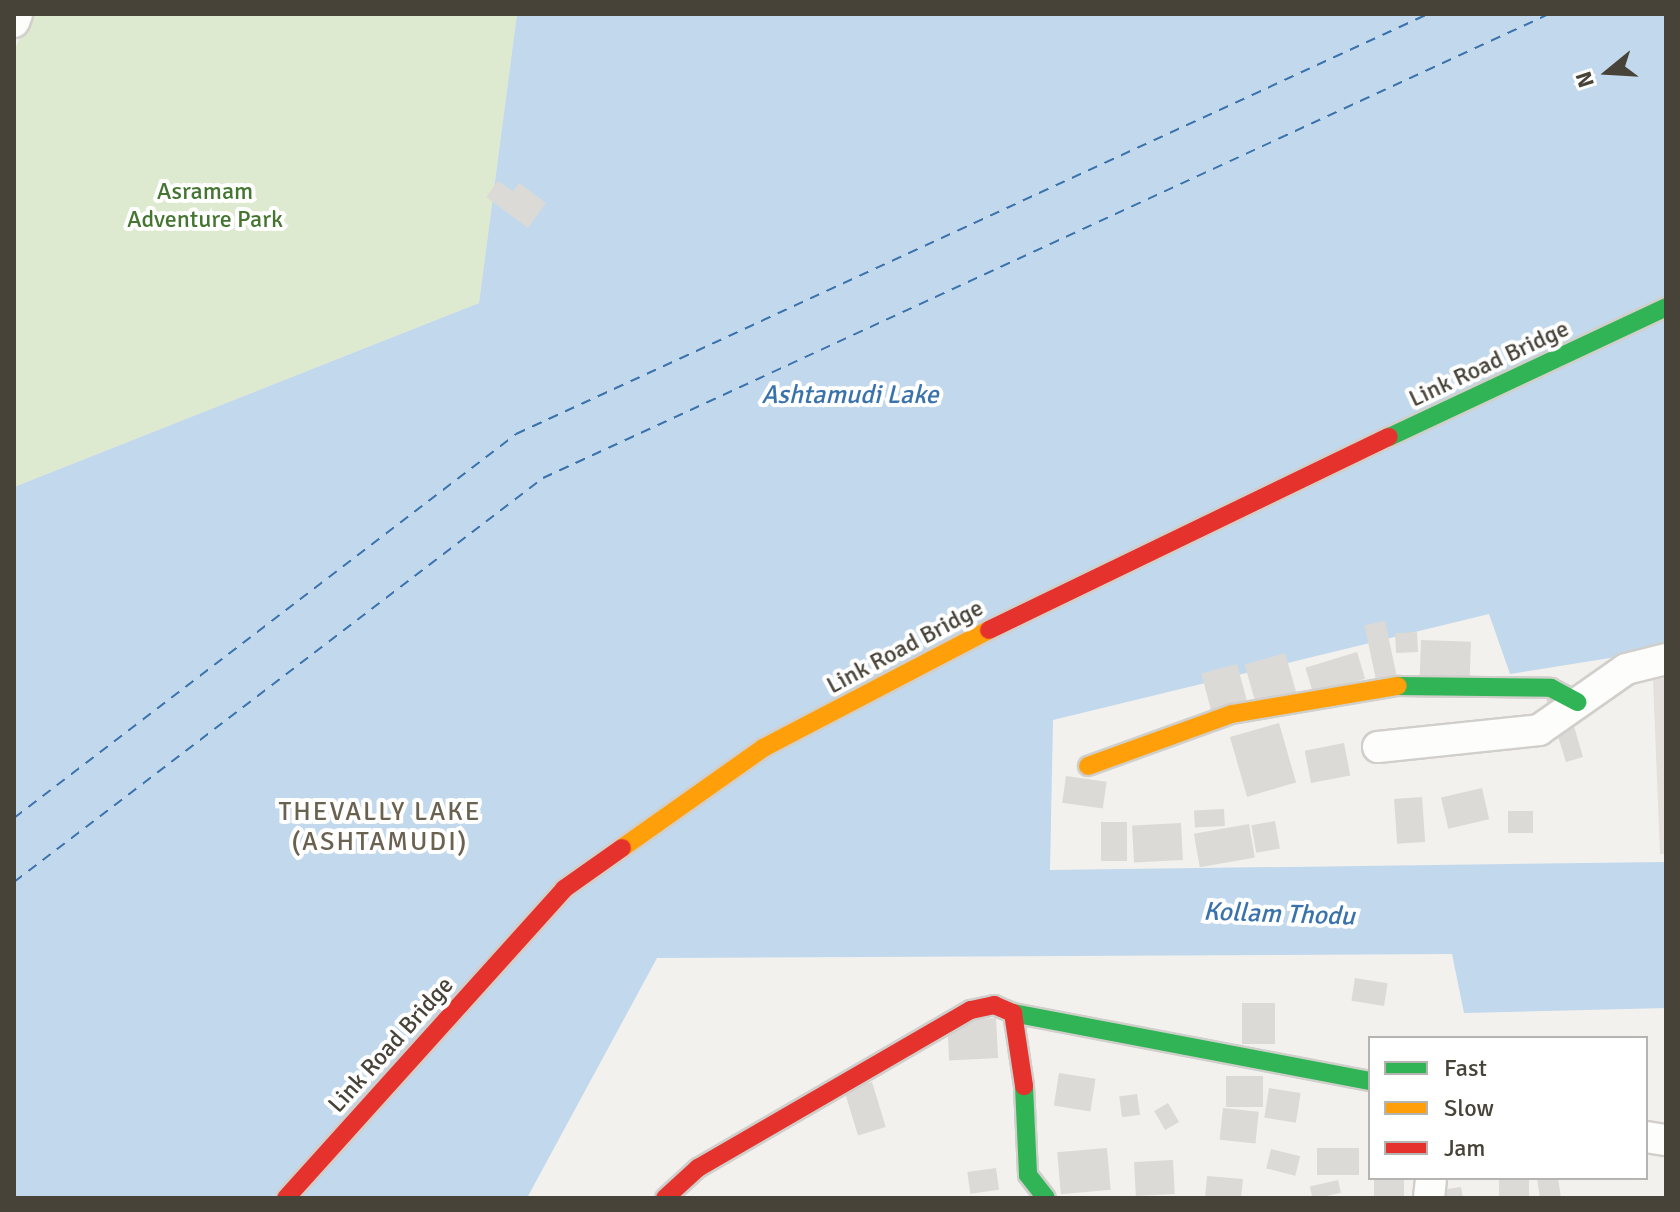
<!DOCTYPE html>
<style>
body{margin:0}
#map{position:relative;width:1680px;height:1212px;overflow:hidden;background:#f2f1ed;font-family:Signika,sans-serif}
div>[style]{position:absolute}
.industrial>*{inset:0;background:#e4e1dd}
.green>*{inset:0;background:#deeacf}
.water>*{inset:0;background:#c2d8ec}
.ferry>*{height:2px;margin-top:-1px;transform-origin:0;background:repeating-linear-gradient(90deg,#3a73ac 0 10px,transparent 0 18px)}
.building>*{inset:0;background:#dcdad6;transform-origin:0 0}
.roads{filter:drop-shadow(2px 0 #d0cfcb) drop-shadow(-2px 0 #d0cfcb) drop-shadow(0 2px #d0cfcb) drop-shadow(0 -2px #d0cfcb)}
.street>*{height:30px;margin:-15px;padding:0 15px;transform-origin:15px;border-radius:15px;background:#fdfdfc}
.fast>*{height:18px;margin:-9px;padding:0 9px;transform-origin:9px;border-radius:9px;background:#30b455}
.slow>*{height:18px;margin:-9px;padding:0 9px;transform-origin:9px;border-radius:9px;background:#ff9f0a}
.jam>*{height:18px;margin:-9px;padding:0 9px;transform-origin:9px;border-radius:9px;background:#e5322d}
span{translate:-50% -50%;white-space:nowrap;text-align:center;line-height:1.15;-webkit-text-stroke:8px #fff;paint-order:stroke}
.park-label{font-size:24px;color:#457631}
.street-label{font-size:24px;color:#484339}
.water-label{font-size:26px;color:#3a73ac;font-style:italic}
.neighbourhood-label{font-size:26px;color:#6a6251;letter-spacing:2px}
.frame{position:absolute;inset:0;border:16px solid #484339;pointer-events:none}
.legend{position:absolute;left:1368px;top:1036px;width:280px;height:144px;box-sizing:border-box;background:#fff;border:2px solid #b6b4b0;margin:0;padding:10px 14px;list-style:none;font-size:24px;color:#484339}
.legend li{display:flex;align-items:center;gap:16px;height:40px}
.legend b{width:40px;border:2px solid #b6b4b0}
.north{position:absolute;left:1568px;top:32px;width:80px;height:80px;-webkit-text-stroke:6px #fff;paint-order:stroke;rotate:252deg;font-size:22px;font-weight:700;line-height:32px;text-align:center;color:#484339}
.north::after{content:'';display:block;margin:auto;width:28px;height:36px;background:#484339;clip-path:polygon(50% 0,100% 100%,50% 72%,0 100%)}
</style>
<div id="map">
<div class="industrial">
<i style="clip-path:polygon(1666px 678px,1666px 854px,1660px 854px,1653px 680px)"></i>
</div>
<div class="green">
<i style="clip-path:polygon(29px 14px,517px 14px,479px 303px,14px 487px,14px 52px)"></i>
</div>
<div class="water">
<i style="clip-path:polygon(517px 14px,1666px 14px,1666px 649px,1510px 674px,1489px 614px,1053px 720px,1050px 870px,1666px 862px,1666px 1008px,1464px 1013px,1452px 954px,657px 958px,527px 1198px,14px 1198px,14px 487px,479px 303px)"></i>
</div>
<div class="ferry">
<i style="left:14px;top:818px;width:632px;rotate:-37.41deg"></i>
<i style="left:516px;top:434px;width:1004px;rotate:-24.73deg"></i>
<i style="left:14px;top:882px;width:666px;rotate:-37.37deg"></i>
<i style="left:543px;top:478px;width:1108px;rotate:-24.76deg"></i>
</div>
<div class="building">
<i style="clip-path:polygon(498px 181px,513px 191px,519px 183px,546px 203px,528px 228px,486px 197px)"></i>
<i style="left:1385px;top:621px;width:55px;height:21px;rotate:78deg"></i>
<i style="left:1417px;top:632px;width:20px;height:22px;rotate:87deg"></i>
<i style="left:1421px;top:640px;width:50px;height:36px;rotate:2deg"></i>
<i style="left:1357px;top:652px;width:28px;height:54px;rotate:73deg"></i>
<i style="left:1285px;top:653px;width:43px;height:42px;rotate:74deg"></i>
<i style="left:1237px;top:664px;width:42px;height:37px;rotate:75deg"></i>
<i style="clip-path:polygon(1595px 683px,1603px 706px,1571px 716px,1583px 757px,1566px 762px,1546px 698px)"></i>
<i style="left:1279px;top:723px;width:62px;height:51px;rotate:74deg"></i>
<i style="left:1344px;top:743px;width:33px;height:40px;rotate:79deg"></i>
<i style="left:1066px;top:776px;width:41px;height:27px;rotate:8deg"></i>
<i style="left:1482px;top:788px;width:32px;height:42px;rotate:77deg"></i>
<i style="left:1422px;top:797px;width:45px;height:28px;rotate:86deg"></i>
<i style="left:1224px;top:809px;width:17px;height:30px;rotate:87deg"></i>
<i style="left:1508px;top:811px;width:25px;height:22px"></i>
<i style="left:1275px;top:821px;width:28px;height:24px;rotate:80deg"></i>
<i style="left:1101px;top:822px;width:26px;height:39px"></i>
<i style="left:1181px;top:823px;width:37px;height:49px;rotate:87deg"></i>
<i style="left:1249px;top:824px;width:34px;height:56px;rotate:80deg"></i>
<i style="left:1355px;top:978px;width:33px;height:23px;rotate:9deg"></i>
<i style="left:1242px;top:1003px;width:33px;height:41px"></i>
<i style="left:996px;top:1018px;width:40px;height:49px;rotate:87deg"></i>
<i style="left:1059px;top:1073px;width:37px;height:33px;rotate:9deg"></i>
<i style="left:1226px;top:1076px;width:37px;height:31px"></i>
<i style="left:872px;top:1082px;width:47px;height:29px;rotate:73deg"></i>
<i style="left:1269px;top:1088px;width:32px;height:30px;rotate:9deg"></i>
<i style="left:1137px;top:1094px;width:21px;height:18px;rotate:82deg"></i>
<i style="left:1168px;top:1103px;width:22px;height:16px;rotate:60deg"></i>
<i style="left:1223px;top:1108px;width:36px;height:32px;rotate:6deg"></i>
<i style="left:1107px;top:1148px;width:42px;height:50px;rotate:85deg"></i>
<i style="left:1317px;top:1148px;width:42px;height:27px"></i>
<i style="left:1271px;top:1149px;width:30px;height:20px;rotate:14deg"></i>
<i style="left:1173px;top:1160px;width:34px;height:39px;rotate:87deg"></i>
<i style="left:996px;top:1168px;width:22px;height:29px;rotate:82deg"></i>
<i style="clip-path:polygon(1207px 1176px,1243px 1179px,1241px 1198px,1205px 1198px)"></i>
<i style="left:1374px;top:1178px;width:30px;height:19px"></i>
<i style="left:1499px;top:1178px;width:30px;height:19px"></i>
<i style="clip-path:polygon(1537px 1178px,1558px 1178px,1561px 1198px,1540px 1198px)"></i>
<i style="left:1338px;top:1180px;width:13px;height:29px;rotate:77deg"></i>
<i style="clip-path:polygon(1461px 1187px,1463px 1198px,1442px 1198px,1440px 1190px)"></i>
</div>
<div class="roads">
<div class="street">
<i style="left:14px;top:22px;width:9px;rotate:-69deg"></i>
<i style="left:1378px;top:747px;width:162px;rotate:-6deg"></i>
<i style="left:1539px;top:730px;width:106px;rotate:-35deg"></i>
<i style="left:1626px;top:669px;width:41px;rotate:-14deg"></i>
<i style="left:1646px;top:1137px;width:20px;rotate:9deg"></i>
<i style="left:1429px;top:1198px;width:18px;rotate:-84deg"></i>
</div>
<div class="fast">
<i style="left:1389px;top:437px;width:306px;rotate:-25.1deg"></i>
<i style="left:1398px;top:686px;width:153px;rotate:0.7deg"></i>
<i style="left:1551px;top:688px;width:30px;rotate:28deg"></i>
<i style="left:1013px;top:1013px;width:363px;rotate:10.8deg"></i>
<i style="left:1024px;top:1086px;width:89px;rotate:87.4deg"></i>
<i style="left:1028px;top:1175px;width:29px;rotate:52deg"></i>
</div>
<div class="slow">
<i style="left:1088px;top:766px;width:153px;rotate:-19.9deg"></i>
<i style="left:1232px;top:714px;width:168px;rotate:-9.6deg"></i>
<i style="left:622px;top:848px;width:173px;rotate:-35.3deg"></i>
<i style="left:763px;top:748px;width:255px;rotate:-27.6deg"></i>
</div>
<div class="jam">
<i style="left:989px;top:630px;width:444px;rotate:-25.8deg"></i>
<i style="left:286px;top:1198px;width:416px;rotate:-48deg"></i>
<i style="left:564px;top:889px;width:71px;rotate:-35.3deg"></i>
<i style="left:665px;top:1198px;width:45px;rotate:-42.3deg"></i>
<i style="left:698px;top:1168px;width:315px;rotate:-30.1deg"></i>
<i style="left:971px;top:1010px;width:24px;rotate:-12deg"></i>
<i style="left:994px;top:1005px;width:21px;rotate:23deg"></i>
<i style="left:1013px;top:1013px;width:74px;rotate:81.4deg"></i>
</div>
</div>
<div class="park-label">
<span style="left:205px;top:206px">Asramam<br>Adventure Park</span>
</div>
<div class="street-label">
<span style="left:1489px;top:364px;rotate:-25deg">Link Road Bridge</span>
<span style="left:905px;top:647px;rotate:-28deg">Link Road Bridge</span>
<span style="left:391px;top:1045px;rotate:-48deg">Link Road Bridge</span>
</div>
<div class="water-label">
<span style="left:850px;top:396px">Ashtamudi Lake</span>
<span style="left:1279px;top:915px;rotate:2deg">Kollam Thodu</span>
</div>
<div class="neighbourhood-label">
<span style="left:380px;top:828px">THEVALLY LAKE<br>(ASHTAMUDI)</span>
</div>
<div class="frame"></div>
<ul class="legend">
<li><b style="height:10px;background:#30b455"></b>Fast</li>
<li><b style="height:10px;background:#ff9f0a"></b>Slow</li>
<li><b style="height:10px;background:#e5322d"></b>Jam</li>
</ul>
<div class="north">N</div>
</div>
